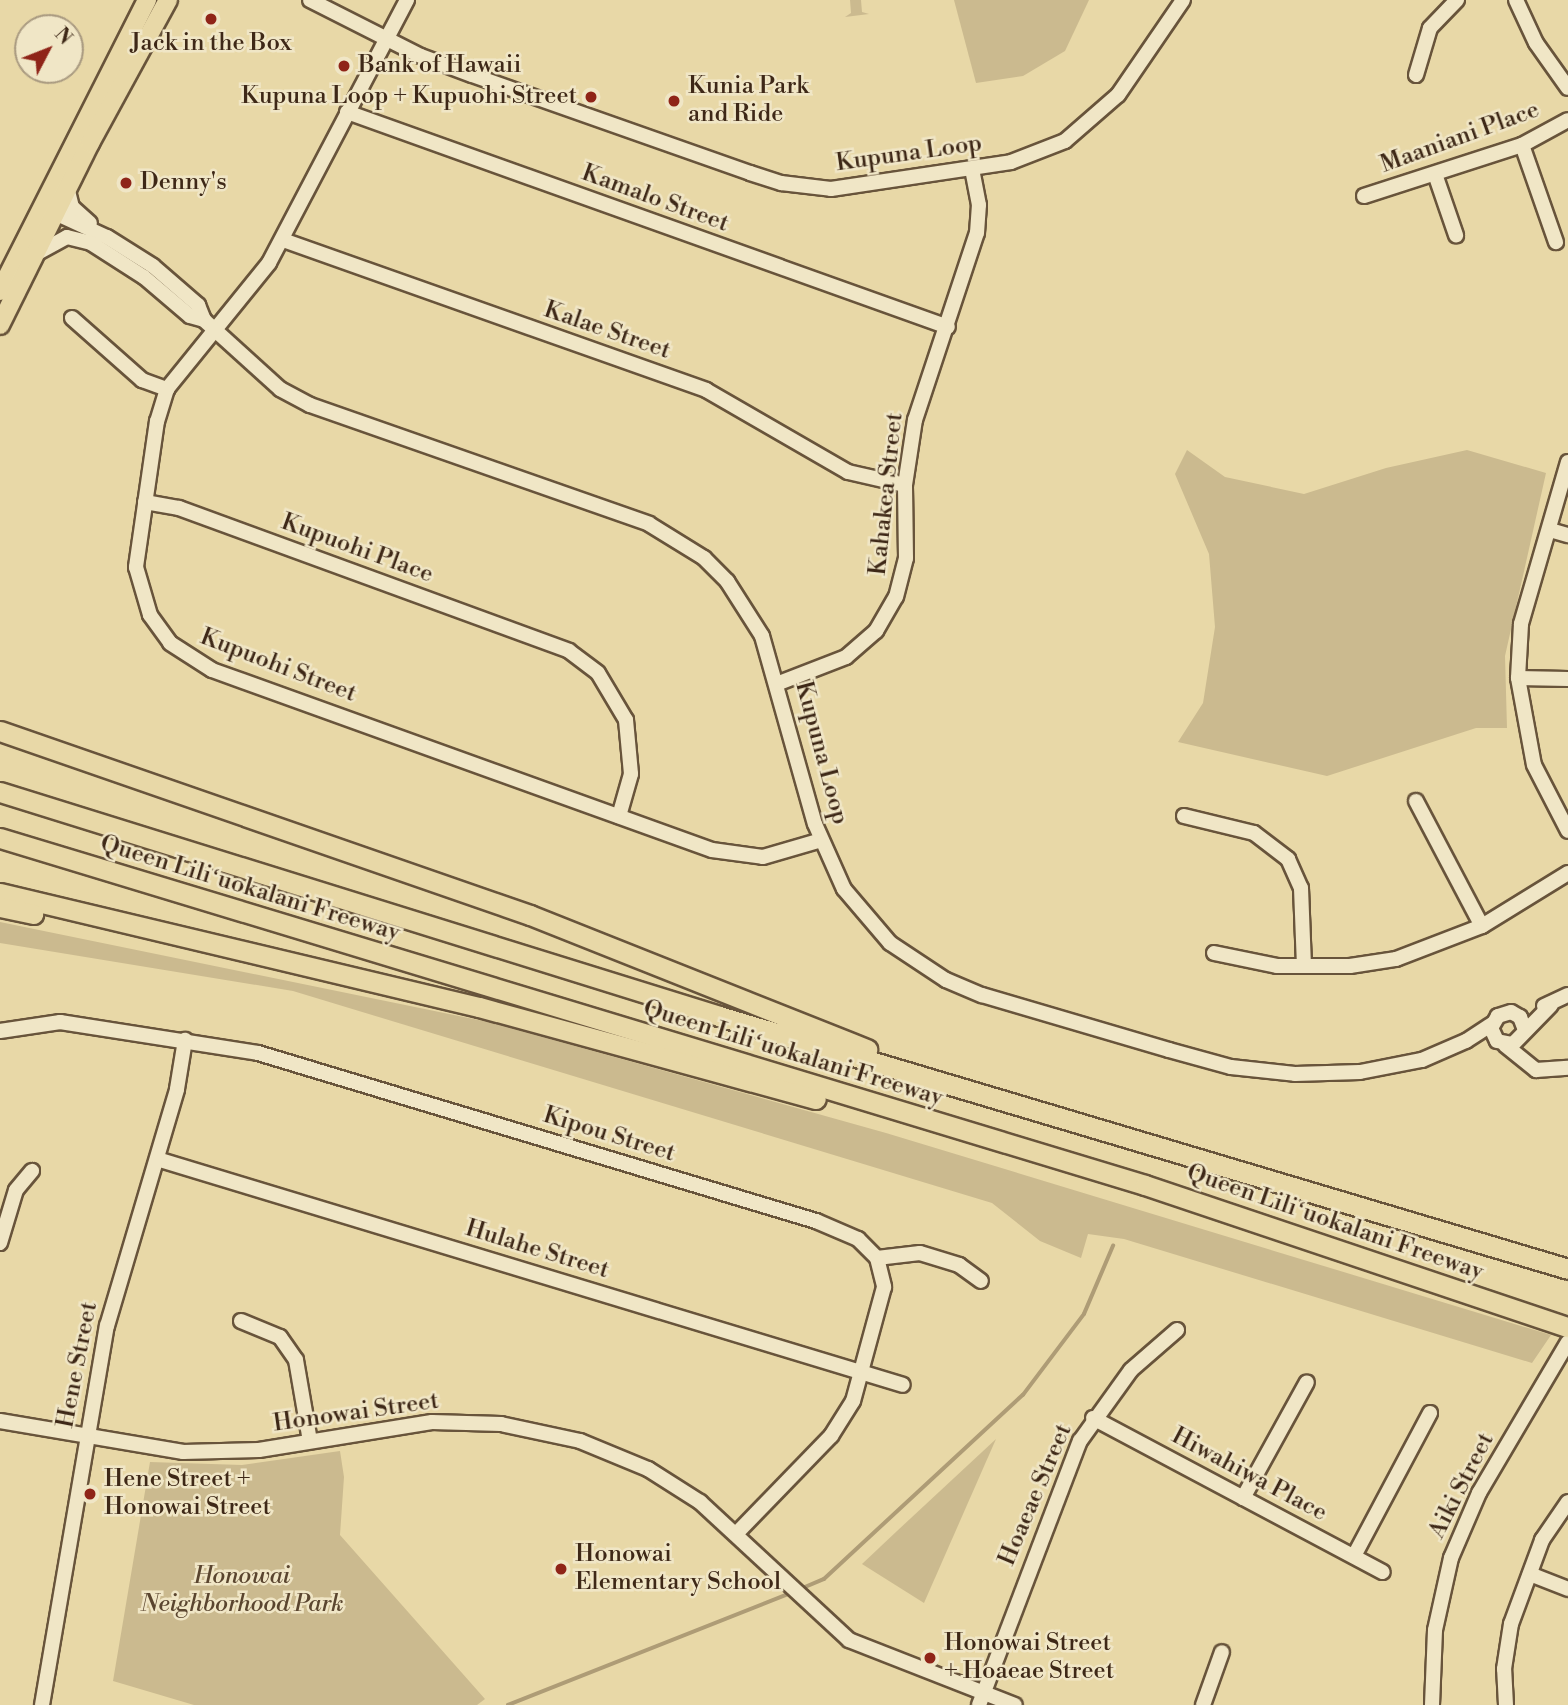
<!DOCTYPE html>
<meta charset="utf-8">
<style>
body{margin:0}
#map{position:relative;width:1568px;height:1705px;overflow:hidden;background:#e8d8a7;font-family:"Libre Bodoni",serif}
div>[style]{position:absolute}
.green>*{inset:0;background:#cbba8f}
.stream>*{height:3.5px;margin:-1.75px;padding:0 1.75px;transform-origin:1.75px;border-radius:1.75px;background:#ae9c76}
.roads{filter:drop-shadow(2px 0 #68543b) drop-shadow(-2px 0 #68543b) drop-shadow(0 2px #68543b) drop-shadow(0 -2px #68543b)}
.minor>*{height:14px;margin:-7px;padding:0 7px;transform-origin:7px;border-radius:7px;background:#f0e6c6}
.major>*{height:18px;margin:-9px;padding:0 9px;transform-origin:9px;border-radius:9px;background:#e8d8a7}
.highway>*{height:19px;margin:-9.5px;padding:0 9.5px;transform-origin:9.5px;border-radius:9.5px;background:#e8d8a7}
.dots>*{width:19px;height:19px;translate:-50% -50%;box-sizing:border-box;border:4px solid #f0e6c6;border-radius:50%}
span{translate:-50% -50%;white-space:nowrap;text-align:center;line-height:1.15;-webkit-text-stroke:5px #f0e6c6;paint-order:stroke}
.poi-label{font-size:24px;color:#3e2817}
.left{translate:0 -50%;text-align:left}
.right{translate:-100% -50%;text-align:right}
.street-label{font-size:24px;color:#3e2817}
.park-label{font-size:24px;color:#5a452f;font-style:italic}
.north{position:absolute;left:14px;top:14px;width:70px;height:70px;box-sizing:border-box;background:#f0e6c6;border:2px solid #a99a80;border-radius:50%;rotate:48deg;font-size:19px;font-weight:700;line-height:28px;text-align:center;color:#3e2817}
.north::after{content:'';display:block;margin:auto;width:24px;height:32px;background:#8f2418;clip-path:polygon(50% 0,100% 100%,50% 72%,0 100%)}
</style>
<div id="map">
<div class="green">
<i style="clip-path:polygon(850px 0,861px 0,862px 12px,869px 14px,845px 17px,851px 13px)"></i>
<i style="clip-path:polygon(954px 0,1089px 0,1065px 51px,1023px 76px,976px 83px)"></i>
<i style="clip-path:polygon(1187px 450px,1225px 477px,1304px 494px,1386px 468px,1467px 450px,1546px 473px,1505px 656px,1507px 728px,1476px 728px,1327px 776px,1178px 742px,1203px 703px,1215px 627px,1209px 554px,1175px 474px)"></i>
<i style="clip-path:polygon(0 922px,493px 1023px,886px 1133px,1551px 1335px,1532px 1363px,1124px 1239px,1088px 1234px,1081px 1258px,1040px 1241px,992px 1203px,293px 991px,0 943px)"></i>
<i style="clip-path:polygon(996px 1439px,924px 1603px,862px 1564px,897px 1531px)"></i>
<i style="clip-path:polygon(340px 1451px,344px 1477px,340px 1535px,485px 1699px,477px 1705px,194px 1705px,113px 1681px,150px 1462px,242px 1465px)"></i>
</div>
<div class="stream">
<i style="left:798px;top:1590px;width:28px;rotate:-23deg"></i>
<i style="left:824px;top:1579px;width:271px;rotate:-42.8deg"></i>
<i style="left:1023px;top:1395px;width:101px;rotate:-53deg"></i>
<i style="left:1084px;top:1314px;width:74px;rotate:-66.9deg"></i>
<i style="left:508px;top:1705px;width:304px;rotate:-21.6deg"></i>
</div>
<div class="roads">
<div class="minor">
<i style="left:310px;top:0;width:124px;rotate:26.8deg"></i>
<i style="left:421px;top:56px;width:54px;rotate:20.4deg"></i>
<i style="left:472px;top:75px;width:295px;rotate:19.4deg"></i>
<i style="left:750px;top:173px;width:33px;rotate:18deg"></i>
<i style="left:781px;top:183px;width:50px;rotate:6.8deg"></i>
<i style="left:831px;top:189px;width:182px;rotate:-8.5deg"></i>
<i style="left:1011px;top:162px;width:58px;rotate:-21.3deg"></i>
<i style="left:1065px;top:141px;width:70px;rotate:-41deg"></i>
<i style="left:1118px;top:95px;width:115px;rotate:-55.6deg"></i>
<i style="left:407px;top:0;width:297px;rotate:117.7deg"></i>
<i style="left:269px;top:263px;width:162px;rotate:129deg"></i>
<i style="left:167px;top:389px;width:34px;rotate:107deg"></i>
<i style="left:157px;top:421px;width:148px;rotate:98.2deg"></i>
<i style="left:136px;top:567px;width:50px;rotate:73.7deg"></i>
<i style="left:150px;top:615px;width:34px;rotate:54deg"></i>
<i style="left:170px;top:643px;width:50px;rotate:32.7deg"></i>
<i style="left:212px;top:670px;width:531px;rotate:19.8deg"></i>
<i style="left:712px;top:850px;width:51px;rotate:7.8deg"></i>
<i style="left:763px;top:857px;width:60px;rotate:-16.3deg"></i>
<i style="left:1516px;top:0;width:47px;rotate:65.1deg"></i>
<i style="left:1536px;top:43px;width:55px;rotate:54.6deg"></i>
<i style="left:1416px;top:75px;width:49px;rotate:-73.4deg"></i>
<i style="left:1430px;top:28px;width:39px;rotate:-46deg"></i>
<i style="left:347px;top:112px;width:638px;rotate:19.68deg"></i>
<i style="left:1522px;top:145px;width:103px;rotate:70.7deg"></i>
<i style="left:1435px;top:174px;width:65px;rotate:71deg"></i>
<i style="left:67px;top:187px;width:21px;rotate:76deg"></i>
<i style="left:72px;top:207px;width:24px;rotate:42deg"></i>
<i style="left:1364px;top:196px;width:166px;rotate:-17.9deg"></i>
<i style="left:1522px;top:145px;width:52px;rotate:-28.5deg"></i>
<i style="left:46px;top:209px;width:67px;rotate:24.7deg"></i>
<i style="left:107px;top:237px;width:54px;rotate:32.2deg"></i>
<i style="left:153px;top:266px;width:60px;rotate:40.9deg"></i>
<i style="left:198px;top:305px;width:16px;rotate:68deg"></i>
<i style="left:283px;top:240px;width:449px;rotate:19.5deg"></i>
<i style="left:706px;top:390px;width:164px;rotate:30deg"></i>
<i style="left:848px;top:472px;width:58px;rotate:12.8deg"></i>
<i style="left:36px;top:254px;width:35px;rotate:-29deg"></i>
<i style="left:67px;top:237px;width:25px;rotate:14deg"></i>
<i style="left:91px;top:243px;width:63px;rotate:32.7deg"></i>
<i style="left:144px;top:277px;width:60px;rotate:40.3deg"></i>
<i style="left:190px;top:316px;width:15px;rotate:16deg"></i>
<i style="left:204px;top:320px;width:103px;rotate:42.2deg"></i>
<i style="left:280px;top:389px;width:34px;rotate:28deg"></i>
<i style="left:310px;top:405px;width:359px;rotate:19.3deg"></i>
<i style="left:649px;top:524px;width:65px;rotate:31.7deg"></i>
<i style="left:704px;top:558px;width:33px;rotate:45deg"></i>
<i style="left:727px;top:581px;width:65px;rotate:57.5deg"></i>
<i style="left:762px;top:636px;width:195px;rotate:74.3deg"></i>
<i style="left:815px;top:824px;width:71px;rotate:66deg"></i>
<i style="left:844px;top:889px;width:71px;rotate:49.6deg"></i>
<i style="left:890px;top:943px;width:67px;rotate:33.5deg"></i>
<i style="left:946px;top:980px;width:39px;rotate:23deg"></i>
<i style="left:982px;top:995px;width:195px;rotate:16.4deg"></i>
<i style="left:1169px;top:1050px;width:64px;rotate:15.3deg"></i>
<i style="left:1231px;top:1067px;width:64px;rotate:6.2deg"></i>
<i style="left:1295px;top:1074px;width:65px;rotate:-1.8deg"></i>
<i style="left:1360px;top:1072px;width:63px;rotate:-11deg"></i>
<i style="left:1422px;top:1060px;width:48px;rotate:-23.4deg"></i>
<i style="left:1466px;top:1041px;width:31px;rotate:-33deg"></i>
<i style="left:72px;top:318px;width:94px;rotate:41.5deg"></i>
<i style="left:142px;top:380px;width:27px;rotate:20deg"></i>
<i style="left:1568px;top:462px;width:169px;rotate:106.2deg"></i>
<i style="left:1521px;top:624px;width:54px;rotate:93.2deg"></i>
<i style="left:1518px;top:678px;width:88px;rotate:79.6deg"></i>
<i style="left:1534px;top:765px;width:74px;rotate:62.7deg"></i>
<i style="left:145px;top:502px;width:35px;rotate:10deg"></i>
<i style="left:179px;top:508px;width:415px;rotate:20.1deg"></i>
<i style="left:569px;top:651px;width:36px;rotate:37deg"></i>
<i style="left:598px;top:673px;width:55px;rotate:59.2deg"></i>
<i style="left:626px;top:720px;width:54px;rotate:84.7deg"></i>
<i style="left:631px;top:774px;width:44px;rotate:105.9deg"></i>
<i style="left:1550px;top:530px;width:19px;rotate:16deg"></i>
<i style="left:1518px;top:678px;width:50px;rotate:1.1deg"></i>
<i style="left:779px;top:683px;width:72px;rotate:-21.2deg"></i>
<i style="left:846px;top:657px;width:40px;rotate:-41deg"></i>
<i style="left:876px;top:631px;width:39px;rotate:-60deg"></i>
<i style="left:896px;top:597px;width:40px;rotate:-75.6deg"></i>
<i style="left:906px;top:558px;width:73px;rotate:-90.8deg"></i>
<i style="left:905px;top:485px;width:66px;rotate:-81.3deg"></i>
<i style="left:915px;top:420px;width:197px;rotate:-71.7deg"></i>
<i style="left:977px;top:233px;width:28px;rotate:-86deg"></i>
<i style="left:979px;top:205px;width:37px;rotate:-101deg"></i>
<i style="left:1416px;top:801px;width:141px;rotate:62.2deg"></i>
<i style="left:1184px;top:816px;width:72px;rotate:13.7deg"></i>
<i style="left:1254px;top:833px;width:43px;rotate:37.4deg"></i>
<i style="left:1288px;top:859px;width:32px;rotate:66deg"></i>
<i style="left:1301px;top:888px;width:77px;rotate:87.8deg"></i>
<i style="left:1214px;top:953px;width:64px;rotate:11.7deg"></i>
<i style="left:1277px;top:966px;width:73px"></i>
<i style="left:1350px;top:966px;width:47px;rotate:-8.7deg"></i>
<i style="left:1396px;top:959px;width:92px;rotate:-21deg"></i>
<i style="left:1482px;top:926px;width:101px;rotate:-31.6deg"></i>
<i style="left:1544px;top:1006px;width:26px;rotate:-25deg"></i>
<i style="left:1525px;top:1030px;width:14px;rotate:-111deg"></i>
<i style="left:1520px;top:1017px;width:10px;rotate:-151deg"></i>
<i style="left:1511px;top:1012px;width:14px;rotate:163deg"></i>
<i style="left:1498px;top:1016px;width:14px;rotate:120deg"></i>
<i style="left:1491px;top:1028px;width:14px;rotate:65deg"></i>
<i style="left:1497px;top:1041px;width:16px;rotate:11deg"></i>
<i style="left:1513px;top:1044px;width:54px;rotate:-45.7deg"></i>
<i style="left:0;top:1031px;width:61px;rotate:-8.5deg"></i>
<i style="left:60px;top:1022px;width:200px;rotate:8.9deg"></i>
<i style="left:258px;top:1053px;width:583px;rotate:16.76deg"></i>
<i style="left:816px;top:1221px;width:46px;rotate:23.2deg"></i>
<i style="left:858px;top:1239px;width:27px;rotate:45deg"></i>
<i style="left:877px;top:1258px;width:30px;rotate:76deg"></i>
<i style="left:884px;top:1287px;width:118px;rotate:105.2deg"></i>
<i style="left:853px;top:1401px;width:41px;rotate:122.2deg"></i>
<i style="left:831px;top:1436px;width:135px;rotate:134.1deg"></i>
<i style="left:1505px;top:1045px;width:40px;rotate:39deg"></i>
<i style="left:1536px;top:1070px;width:32px;rotate:-4deg"></i>
<i style="left:157px;top:1159px;width:779px;rotate:16.85deg"></i>
<i style="left:0;top:1243px;width:55px;rotate:-73.2deg"></i>
<i style="left:16px;top:1190px;width:25px;rotate:-50deg"></i>
<i style="left:877px;top:1258px;width:43px;rotate:-6.6deg"></i>
<i style="left:920px;top:1253px;width:41px;rotate:17.1deg"></i>
<i style="left:959px;top:1265px;width:27px;rotate:36deg"></i>
<i style="left:241px;top:1321px;width:42px;rotate:22.3deg"></i>
<i style="left:280px;top:1337px;width:28px;rotate:55deg"></i>
<i style="left:296px;top:1360px;width:82px;rotate:80.2deg"></i>
<i style="left:1093px;top:1418px;width:328px;rotate:28deg"></i>
<i style="left:0;top:1421px;width:186px;rotate:9.6deg"></i>
<i style="left:183px;top:1452px;width:76px;rotate:-1.5deg"></i>
<i style="left:259px;top:1450px;width:175px;rotate:-9.2deg"></i>
<i style="left:432px;top:1422px;width:69px;rotate:1.7deg"></i>
<i style="left:501px;top:1424px;width:81px;rotate:12.1deg"></i>
<i style="left:580px;top:1441px;width:74px;rotate:22.4deg"></i>
<i style="left:648px;top:1469px;width:62px;rotate:32.4deg"></i>
<i style="left:700px;top:1502px;width:203px;rotate:42.8deg"></i>
<i style="left:849px;top:1640px;width:178px;rotate:21.4deg"></i>
<i style="left:1243px;top:1498px;width:132px;rotate:-61.1deg"></i>
<i style="left:1354px;top:1556px;width:162px;rotate:-62deg"></i>
<i style="left:1530px;top:1574px;width:41px;rotate:21.5deg"></i>
<i style="left:42px;top:1705px;width:385px;rotate:-80.3deg"></i>
<i style="left:107px;top:1326px;width:247px;rotate:-73.5deg"></i>
<i style="left:177px;top:1089px;width:50px;rotate:-80.7deg"></i>
<i style="left:979px;top:1705px;width:283px;rotate:-69.1deg"></i>
<i style="left:1080px;top:1441px;width:87px;rotate:-54.3deg"></i>
<i style="left:1131px;top:1370px;width:61px;rotate:-41deg"></i>
<i style="left:1203px;top:1705px;width:56px;rotate:-70.3deg"></i>
<i style="left:1432px;top:1705px;width:75px;rotate:-87.7deg"></i>
<i style="left:1435px;top:1630px;width:74px;rotate:-77.5deg"></i>
<i style="left:1451px;top:1558px;width:71px;rotate:-66.7deg"></i>
<i style="left:1479px;top:1493px;width:175px;rotate:-59.5deg"></i>
<i style="left:1506px;top:1705px;width:36px;rotate:-93deg"></i>
<i style="left:1504px;top:1669px;width:46px;rotate:-81.2deg"></i>
<i style="left:1511px;top:1624px;width:90px;rotate:-69.7deg"></i>
<i style="left:1542px;top:1540px;width:46px;rotate:-55.6deg"></i>
</div>
<div class="major">
<i style="left:0;top:291px;width:326px;rotate:-63.2deg"></i>
<i style="left:0;top:325px;width:203px;rotate:-63.7deg"></i>
<i style="left:90px;top:143px;width:163px;rotate:-61.4deg"></i>
</div>
<div class="highway">
<i style="left:0;top:731px;width:561px;rotate:19.15deg"></i>
<i style="left:530px;top:915px;width:363px;rotate:21.7deg"></i>
<i style="left:0;top:792px;width:753px;rotate:17.3deg"></i>
<i style="left:719px;top:1016px;width:886px;rotate:16.59deg"></i>
<i style="left:0;top:838px;width:1196px;rotate:16.86deg"></i>
<i style="left:1145px;top:1185px;width:446px;rotate:18.6deg"></i>
<i style="left:0;top:893px;width:492px;rotate:13.4deg"></i>
<i style="left:479px;top:1007px;width:349px;rotate:15.3deg"></i>
<i style="left:0;top:907px;width:34px;rotate:12deg"></i>
</div>
</div>
<div class="dots">
<i style="left:211px;top:19px;background:#8f2418"></i>
<i style="left:344px;top:66px;background:#8f2418"></i>
<i style="left:591px;top:97px;background:#8f2418"></i>
<i style="left:674px;top:101px;background:#8f2418"></i>
<i style="left:126px;top:183px;background:#8f2418"></i>
<i style="left:90px;top:1494px;background:#8f2418"></i>
<i style="left:561px;top:1569px;background:#8f2418"></i>
<i style="left:930px;top:1658px;background:#8f2418"></i>
</div>
<div class="poi-label">
<span style="left:211px;top:44px">Jack in the Box</span>
<span class="left" style="left:358px;top:66px">Bank of Hawaii</span>
<span class="left" style="left:688px;top:101px">Kunia Park<br>and Ride</span>
<span class="right" style="left:577px;top:97px">Kupuna Loop + Kupuohi Street</span>
<span class="left" style="left:140px;top:183px">Denny's</span>
<span class="left" style="left:104px;top:1494px">Hene Street +<br>Honowai Street</span>
<span class="left" style="left:575px;top:1569px">Honowai<br>Elementary School</span>
<span class="left" style="left:944px;top:1658px">Honowai Street<br>+ Hoaeae Street</span>
</div>
<div class="street-label">
<span style="left:1460px;top:138px;rotate:-20deg">Maaniani Place</span>
<span style="left:909px;top:154px;rotate:-8deg">Kupuna Loop</span>
<span style="left:655px;top:199px;rotate:20deg">Kamalo Street</span>
<span style="left:607px;top:331px;rotate:19deg">Kalae Street</span>
<span style="left:887px;top:494px;rotate:-84deg">Kahakea Street</span>
<span style="left:357px;top:549px;rotate:20deg">Kupuohi Place</span>
<span style="left:278px;top:666px;rotate:21deg">Kupuohi Street</span>
<span style="left:821px;top:753px;rotate:75deg">Kupuna Loop</span>
<span style="left:250px;top:889px;rotate:17deg">Queen Liliʻuokalani Freeway</span>
<span style="left:793px;top:1054px;rotate:17deg">Queen Liliʻuokalani Freeway</span>
<span style="left:609px;top:1135px;rotate:17deg">Kipou Street</span>
<span style="left:1335px;top:1223px;rotate:19deg">Queen Liliʻuokalani Freeway</span>
<span style="left:537px;top:1250px;rotate:17deg">Hulahe Street</span>
<span style="left:78px;top:1365px;rotate:-79deg">Hene Street</span>
<span style="left:356px;top:1413px;rotate:-8deg">Honowai Street</span>
<span style="left:1249px;top:1475px;rotate:28deg">Hiwahiwa Place</span>
<span style="left:1462px;top:1486px;rotate:-63deg">Aiki Street</span>
<span style="left:1036px;top:1495px;rotate:-67deg">Hoaeae Street</span>
</div>
<div class="park-label">
<span style="left:242px;top:1591px">Honowai<br>Neighborhood Park</span>
</div>
<div class="north">N</div>
</div>
